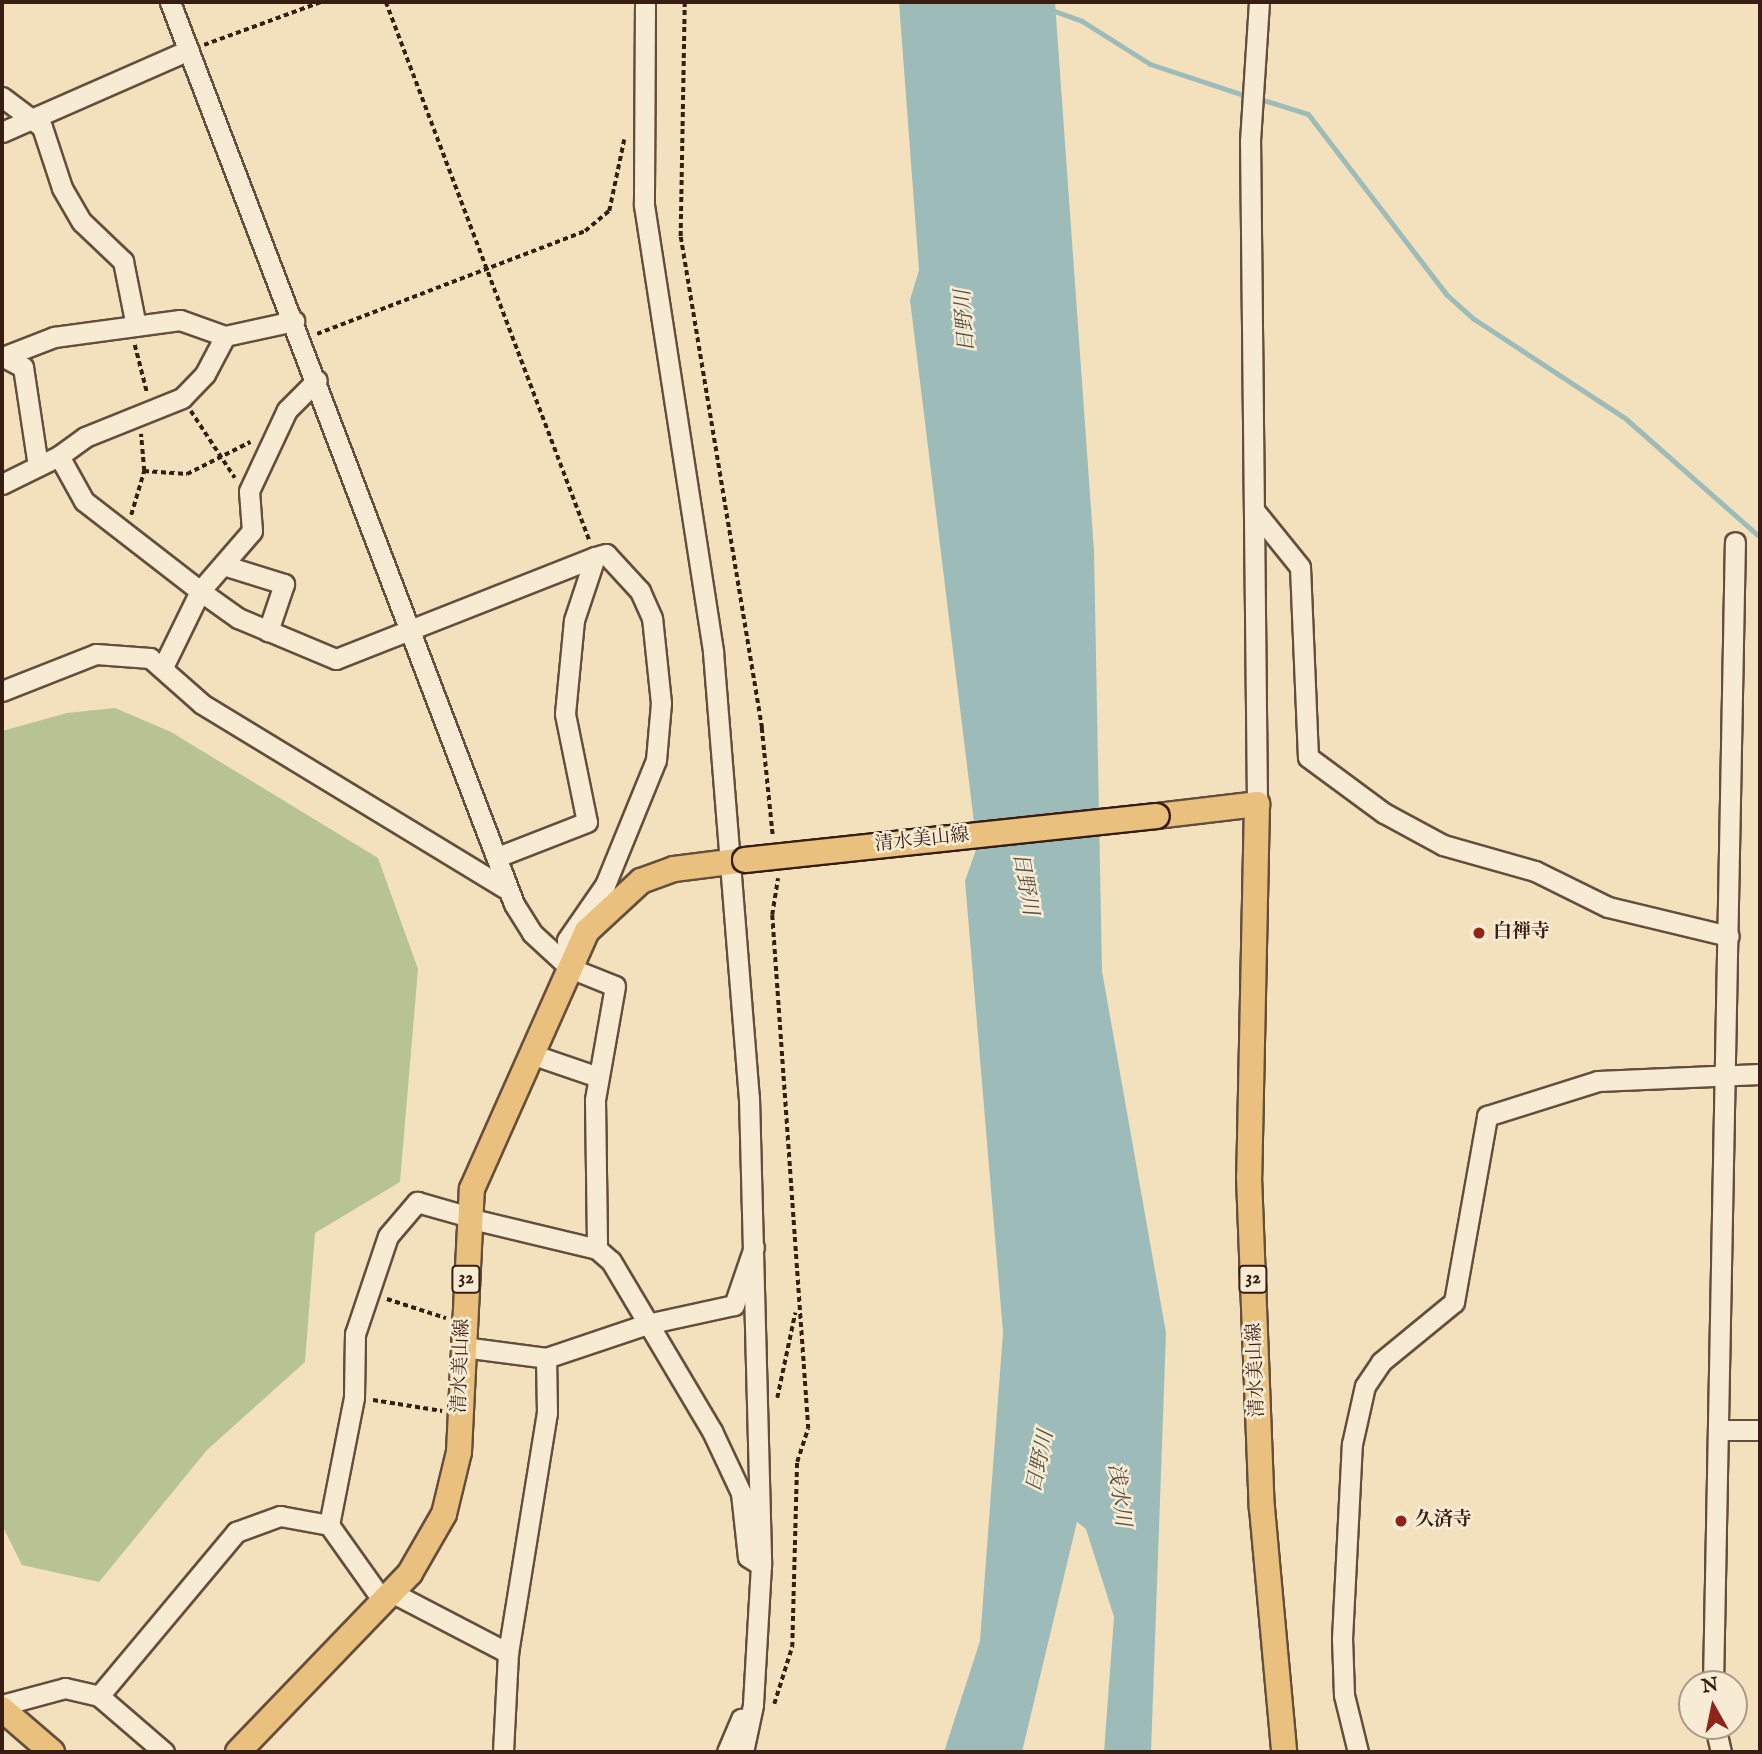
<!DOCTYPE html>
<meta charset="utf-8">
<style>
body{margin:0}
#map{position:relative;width:1762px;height:1754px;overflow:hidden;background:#f2e1bc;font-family:"IM FELL English","Noto Serif JP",serif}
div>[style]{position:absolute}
.green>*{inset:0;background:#b7c393}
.water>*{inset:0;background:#9dbcb9}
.stream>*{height:5px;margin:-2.5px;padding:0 2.5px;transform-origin:2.5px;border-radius:2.5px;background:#9dbcb9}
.path>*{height:3.5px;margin-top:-1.75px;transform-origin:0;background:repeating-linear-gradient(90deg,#381d12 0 5px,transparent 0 8.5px)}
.roads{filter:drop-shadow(2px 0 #664e3c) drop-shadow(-2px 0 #664e3c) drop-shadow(0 2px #664e3c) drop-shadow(0 -2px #664e3c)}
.minor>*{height:19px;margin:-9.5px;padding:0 9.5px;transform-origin:9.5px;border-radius:9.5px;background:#f7ecd3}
.major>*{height:24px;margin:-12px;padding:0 12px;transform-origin:12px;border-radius:12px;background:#e9c07e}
.bridges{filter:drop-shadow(2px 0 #381d12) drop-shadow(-2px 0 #381d12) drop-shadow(0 2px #381d12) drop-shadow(0 -2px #381d12)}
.major-bridge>*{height:24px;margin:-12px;padding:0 12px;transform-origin:12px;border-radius:12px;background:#e9c07e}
.dots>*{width:19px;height:19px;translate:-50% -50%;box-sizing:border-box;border:4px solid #f7ecd3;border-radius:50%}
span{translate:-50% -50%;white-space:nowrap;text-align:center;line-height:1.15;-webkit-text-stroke:5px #f7ecd3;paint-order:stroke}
.shield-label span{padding:2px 5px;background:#f7ecd3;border:2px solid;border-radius:5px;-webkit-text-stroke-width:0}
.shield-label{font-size:18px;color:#381d12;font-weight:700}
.street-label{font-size:19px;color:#381d12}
.poi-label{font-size:19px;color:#381d12;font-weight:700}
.left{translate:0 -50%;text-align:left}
.water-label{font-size:21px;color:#564d44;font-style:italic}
.frame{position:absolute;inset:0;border:4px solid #381d12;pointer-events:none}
.north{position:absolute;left:1678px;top:1670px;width:70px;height:70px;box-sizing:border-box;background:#f7ecd3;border:2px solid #ab9986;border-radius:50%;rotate:351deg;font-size:19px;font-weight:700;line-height:28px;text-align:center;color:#381d12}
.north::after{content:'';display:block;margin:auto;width:24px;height:32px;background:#8f2418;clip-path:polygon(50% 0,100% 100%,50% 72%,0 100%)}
</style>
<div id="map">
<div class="green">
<i style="clip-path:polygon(115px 708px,171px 732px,378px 858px,418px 969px,400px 1182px,315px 1233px,305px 1362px,207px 1450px,99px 1582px,22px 1565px,2px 1525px,2px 731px,67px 713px)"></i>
</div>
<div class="water">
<i style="clip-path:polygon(899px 2px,1055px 2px,1094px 551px,1102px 971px,1166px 1333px,1151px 1752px,1104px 1752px,1114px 1617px,1086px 1529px,1077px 1522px,1022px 1752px,944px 1752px,980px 1641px,1003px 1332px,965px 881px,977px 847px,910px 300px,919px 270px)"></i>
</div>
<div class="stream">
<i style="left:1049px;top:9px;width:35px;rotate:20deg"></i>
<i style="left:1082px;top:21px;width:80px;rotate:32.3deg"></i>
<i style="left:1150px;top:64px;width:102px;rotate:18.3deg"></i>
<i style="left:1257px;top:98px;width:53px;rotate:17.4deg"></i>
<i style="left:1308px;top:114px;width:228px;rotate:52.5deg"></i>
<i style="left:1447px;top:295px;width:36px;rotate:42deg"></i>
<i style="left:1474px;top:319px;width:182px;rotate:33.3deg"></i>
<i style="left:1626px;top:419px;width:179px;rotate:41.4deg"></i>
</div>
<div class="path">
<i style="left:386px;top:2px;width:577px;rotate:69.3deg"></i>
<i style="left:685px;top:2px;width:235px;rotate:91deg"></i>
<i style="left:681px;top:237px;width:498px;rotate:80.6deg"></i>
<i style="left:762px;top:728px;width:109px;rotate:84.2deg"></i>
<i style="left:204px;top:45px;width:125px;rotate:-20.2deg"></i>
<i style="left:317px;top:334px;width:287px;rotate:-21deg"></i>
<i style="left:585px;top:231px;width:31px;rotate:-40deg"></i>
<i style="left:609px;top:211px;width:73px;rotate:-78.1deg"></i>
<i style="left:135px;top:345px;width:49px;rotate:75.7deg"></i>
<i style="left:191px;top:411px;width:80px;rotate:56.7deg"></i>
<i style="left:144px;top:471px;width:43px;rotate:4deg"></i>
<i style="left:187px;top:474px;width:71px;rotate:-26.9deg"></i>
<i style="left:131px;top:515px;width:46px;rotate:-73.5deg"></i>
<i style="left:144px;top:471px;width:37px;rotate:-95deg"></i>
<i style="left:387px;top:1299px;width:62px;rotate:17.9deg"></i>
<i style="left:777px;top:1398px;width:87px;rotate:-78deg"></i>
<i style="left:373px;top:1400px;width:70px;rotate:9.1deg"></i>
<i style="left:774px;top:1704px;width:60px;rotate:-72.5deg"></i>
<i style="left:792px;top:1647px;width:185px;rotate:-88.5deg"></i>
<i style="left:797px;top:1462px;width:35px;rotate:-72deg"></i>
<i style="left:808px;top:1429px;width:515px;rotate:-94.01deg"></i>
<i style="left:772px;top:915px;width:37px;rotate:-81deg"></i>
</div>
<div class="roads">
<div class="minor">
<i style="left:170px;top:2px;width:965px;rotate:69.12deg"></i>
<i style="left:514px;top:904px;width:34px;rotate:58deg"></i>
<i style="left:532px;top:933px;width:52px;rotate:42.6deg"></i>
<i style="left:570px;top:968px;width:48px;rotate:21.8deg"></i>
<i style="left:615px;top:986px;width:116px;rotate:100deg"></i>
<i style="left:595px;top:1100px;width:149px;rotate:89.2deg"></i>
<i style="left:645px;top:2px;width:203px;rotate:90.3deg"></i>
<i style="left:644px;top:205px;width:452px;rotate:81.2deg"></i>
<i style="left:713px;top:652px;width:447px;rotate:85.4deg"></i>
<i style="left:749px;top:1098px;width:467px;rotate:88.5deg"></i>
<i style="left:761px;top:1565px;width:140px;rotate:93.3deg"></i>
<i style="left:753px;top:1705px;width:48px;rotate:102deg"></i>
<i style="left:2px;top:97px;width:50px;rotate:36.9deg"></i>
<i style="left:42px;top:127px;width:64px;rotate:71.8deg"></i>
<i style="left:62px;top:188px;width:39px;rotate:60deg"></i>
<i style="left:82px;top:222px;width:57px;rotate:43.6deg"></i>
<i style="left:123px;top:261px;width:66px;rotate:78.7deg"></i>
<i style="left:2px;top:132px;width:204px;rotate:-23.7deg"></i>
<i style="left:2px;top:356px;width:24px;rotate:28deg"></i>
<i style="left:23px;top:367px;width:100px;rotate:81.4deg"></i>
<i style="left:5px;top:356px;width:53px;rotate:-21.2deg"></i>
<i style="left:54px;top:337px;width:127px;rotate:-7.7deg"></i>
<i style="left:180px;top:320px;width:48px;rotate:19.6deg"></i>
<i style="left:225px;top:336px;width:71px;rotate:-12.3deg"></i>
<i style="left:59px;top:456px;width:32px;rotate:-36deg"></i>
<i style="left:85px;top:437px;width:105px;rotate:-21.9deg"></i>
<i style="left:182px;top:398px;width:33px;rotate:-46deg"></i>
<i style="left:205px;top:374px;width:43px;rotate:-62.2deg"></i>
<i style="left:2px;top:484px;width:64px;rotate:-26.2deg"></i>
<i style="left:59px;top:456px;width:51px;rotate:60.9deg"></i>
<i style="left:84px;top:501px;width:147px;rotate:37.8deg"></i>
<i style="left:200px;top:591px;width:79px;rotate:-49.1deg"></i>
<i style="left:252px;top:531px;width:40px;rotate:-94.3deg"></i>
<i style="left:249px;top:491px;width:89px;rotate:-64.9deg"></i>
<i style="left:287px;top:410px;width:42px;rotate:-45deg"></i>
<i style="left:1254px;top:510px;width:73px;rotate:51.1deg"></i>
<i style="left:1300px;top:567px;width:190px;rotate:87.6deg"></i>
<i style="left:1308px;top:757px;width:94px;rotate:36.4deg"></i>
<i style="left:1384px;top:813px;width:67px;rotate:28.5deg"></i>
<i style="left:1443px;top:845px;width:96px;rotate:15.8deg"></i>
<i style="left:1535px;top:871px;width:81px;rotate:26.3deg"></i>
<i style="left:1608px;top:907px;width:124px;rotate:13.5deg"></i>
<i style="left:223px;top:565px;width:64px;rotate:17.3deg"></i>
<i style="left:284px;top:584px;width:50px;rotate:108.8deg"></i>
<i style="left:163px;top:667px;width:85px;rotate:-64deg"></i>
<i style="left:200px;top:591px;width:47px;rotate:35.4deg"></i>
<i style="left:238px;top:618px;width:106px;rotate:22.7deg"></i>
<i style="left:336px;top:659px;width:278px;rotate:-21.5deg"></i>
<i style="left:595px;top:557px;width:66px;rotate:108.4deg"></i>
<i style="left:574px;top:620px;width:94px;rotate:95.5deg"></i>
<i style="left:565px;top:714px;width:110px;rotate:78.5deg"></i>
<i style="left:587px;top:822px;width:97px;rotate:158.7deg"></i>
<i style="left:2px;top:691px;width:101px;rotate:-21.5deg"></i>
<i style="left:96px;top:654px;width:54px;rotate:4.2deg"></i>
<i style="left:150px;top:658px;width:69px;rotate:41.5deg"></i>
<i style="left:202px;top:704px;width:359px;rotate:31.3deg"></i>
<i style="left:1257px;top:804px;width:663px;rotate:-90.6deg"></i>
<i style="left:1250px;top:141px;width:139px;rotate:-86.3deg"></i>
<i style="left:570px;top:968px;width:28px;rotate:-96deg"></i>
<i style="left:567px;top:940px;width:67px;rotate:-55.4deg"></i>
<i style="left:605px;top:885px;width:135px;rotate:-67.8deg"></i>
<i style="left:656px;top:760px;width:57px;rotate:-85deg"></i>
<i style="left:661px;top:703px;width:85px;rotate:-96deg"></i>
<i style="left:652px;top:618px;width:30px;rotate:-114deg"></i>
<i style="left:640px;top:591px;width:50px;rotate:-132.6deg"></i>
<i style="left:606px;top:554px;width:11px;rotate:165deg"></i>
<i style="left:531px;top:1054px;width:71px;rotate:18.9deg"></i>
<i style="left:468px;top:1218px;width:133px;rotate:13.5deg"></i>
<i style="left:597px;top:1249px;width:18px;rotate:41deg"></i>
<i style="left:611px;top:1261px;width:198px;rotate:59.3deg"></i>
<i style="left:712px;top:1431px;width:68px;rotate:64.9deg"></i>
<i style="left:741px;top:1493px;width:64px;rotate:83.8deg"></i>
<i style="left:748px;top:1557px;width:15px;rotate:32deg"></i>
<i style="left:463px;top:1347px;width:84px;rotate:7.5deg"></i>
<i style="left:1720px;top:1430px;width:40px"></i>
<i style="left:329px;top:1525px;width:130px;rotate:-78.9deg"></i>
<i style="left:354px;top:1397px;width:63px;rotate:-89.1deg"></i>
<i style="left:355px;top:1334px;width:103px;rotate:-71.4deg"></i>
<i style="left:388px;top:1236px;width:45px;rotate:-49.5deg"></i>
<i style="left:417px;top:1202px;width:48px;rotate:15.8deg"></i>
<i style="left:391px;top:1592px;width:132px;rotate:27.5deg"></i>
<i style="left:508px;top:1653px;width:99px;rotate:92.9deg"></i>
<i style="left:508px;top:1653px;width:243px;rotate:-80.8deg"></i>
<i style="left:547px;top:1413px;width:55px;rotate:-91deg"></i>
<i style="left:546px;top:1358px;width:107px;rotate:-18.6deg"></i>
<i style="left:647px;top:1324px;width:89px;rotate:-12.3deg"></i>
<i style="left:734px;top:1305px;width:61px;rotate:-71deg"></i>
<i style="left:1713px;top:1684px;width:1142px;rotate:-88.9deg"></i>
<i style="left:99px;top:1696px;width:214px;rotate:-50.1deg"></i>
<i style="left:236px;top:1532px;width:47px;rotate:-20deg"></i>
<i style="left:280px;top:1516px;width:50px;rotate:10.4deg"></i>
<i style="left:329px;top:1525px;width:93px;rotate:54.6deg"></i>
<i style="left:2px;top:1705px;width:65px;rotate:-15.1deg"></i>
<i style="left:65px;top:1688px;width:35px;rotate:13deg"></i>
<i style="left:99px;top:1696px;width:86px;rotate:40.7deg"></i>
<i style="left:1715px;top:1726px;width:27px;rotate:77deg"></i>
<i style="left:727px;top:1752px;width:36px;rotate:-67deg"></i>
<i style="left:1358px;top:1752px;width:59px;rotate:-103.8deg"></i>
<i style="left:1344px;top:1695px;width:56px;rotate:-92deg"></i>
<i style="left:1342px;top:1639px;width:195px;rotate:-87.1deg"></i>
<i style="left:1352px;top:1444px;width:59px;rotate:-77.4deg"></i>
<i style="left:1365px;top:1386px;width:29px;rotate:-56deg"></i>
<i style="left:1381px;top:1362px;width:94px;rotate:-39.4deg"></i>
<i style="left:1454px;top:1302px;width:189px;rotate:-79.9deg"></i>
<i style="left:1487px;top:1116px;width:116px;rotate:-17.5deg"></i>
<i style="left:1598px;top:1081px;width:162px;rotate:-2.5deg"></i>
</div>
<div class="major">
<i style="left:1157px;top:816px;width:101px;rotate:-6.8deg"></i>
<i style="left:1257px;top:804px;width:373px;rotate:91.2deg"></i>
<i style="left:1249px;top:1177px;width:331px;rotate:87.8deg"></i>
<i style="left:1262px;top:1508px;width:245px;rotate:84.8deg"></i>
<i style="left:2px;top:1709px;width:66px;rotate:40.7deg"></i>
<i style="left:238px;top:1752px;width:248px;rotate:-46.1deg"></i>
<i style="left:410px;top:1573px;width:68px;rotate:-60deg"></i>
<i style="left:444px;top:1514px;width:64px;rotate:-76.4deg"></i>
<i style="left:459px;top:1452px;width:263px;rotate:-87.2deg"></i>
<i style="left:472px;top:1189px;width:282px;rotate:-66deg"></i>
<i style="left:587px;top:931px;width:74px;rotate:-42.8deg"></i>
<i style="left:641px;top:881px;width:35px;rotate:-20deg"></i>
<i style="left:674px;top:869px;width:72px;rotate:-7.2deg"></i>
</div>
</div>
<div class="bridges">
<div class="major-bridge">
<i style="left:745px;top:860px;width:414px;rotate:-6.1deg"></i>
</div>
</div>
<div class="dots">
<i style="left:1479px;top:933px;background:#8f2418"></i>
<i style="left:1401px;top:1521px;background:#8f2418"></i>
</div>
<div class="shield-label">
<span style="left:466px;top:1279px">32</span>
<span style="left:1253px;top:1279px">32</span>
</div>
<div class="street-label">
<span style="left:922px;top:841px;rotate:-6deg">清水美山線</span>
<span style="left:462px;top:1366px;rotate:-88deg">清水美山線</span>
<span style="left:1257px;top:1370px;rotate:-92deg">清水美山線</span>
</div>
<div class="poi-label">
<span class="left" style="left:1493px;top:933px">白禅寺</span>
<span class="left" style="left:1415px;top:1521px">久済寺</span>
</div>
<div class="water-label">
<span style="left:966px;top:321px;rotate:-94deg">日野川</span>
<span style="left:1024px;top:884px;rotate:80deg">日野川</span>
<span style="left:1041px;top:1462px;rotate:-78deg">日野川</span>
<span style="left:1118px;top:1495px;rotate:83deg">浅水川</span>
</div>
<div class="frame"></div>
<div class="north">N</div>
</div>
